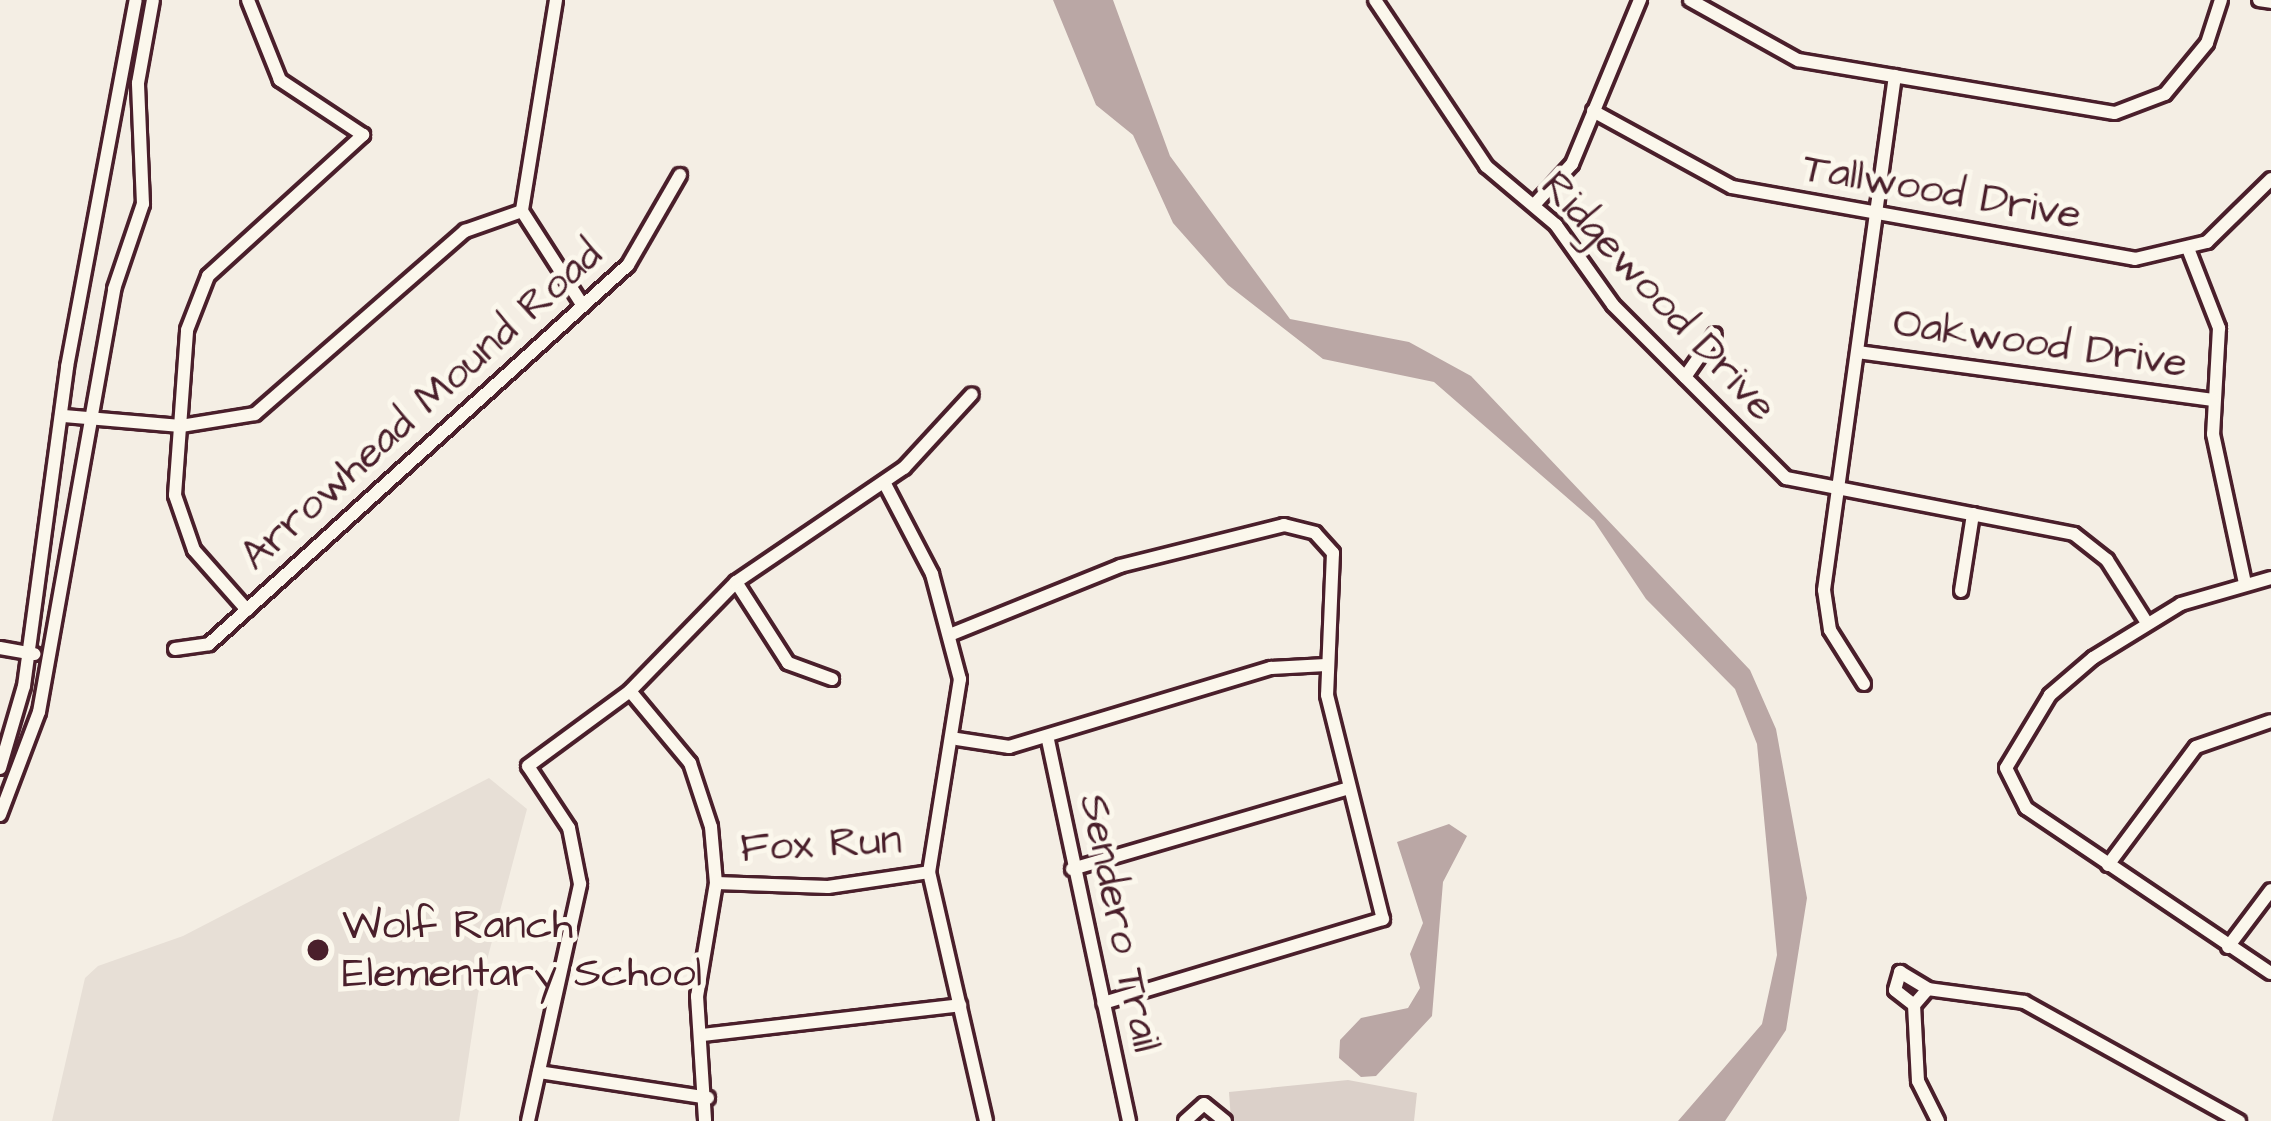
<!DOCTYPE html>
<style>
body{margin:0}
#map{position:relative;width:2271px;height:1121px;overflow:hidden;background:#f4eee4;font-family:"Architects Daughter",sans-serif}
div>[style]{position:absolute}
.built>*{inset:0;background:#e7dfd6}
.green>*{inset:0;background:#dbd0c9}
.water>*{inset:0;background:#baa7a5}
.roads{filter:drop-shadow(3px 0 #4a1f2b) drop-shadow(-3px 0 #4a1f2b) drop-shadow(0 3px #4a1f2b) drop-shadow(0 -3px #4a1f2b)}
.minor>*{height:12px;margin:-6px;padding:0 6px;transform-origin:6px;border-radius:6px;background:#fbf7ec}
.dots>*{width:33px;height:33px;translate:-50% -50%;box-sizing:border-box;border:6px solid #fbf7ec;border-radius:50%}
span{translate:-50% -50%;white-space:nowrap;text-align:center;line-height:1.15;-webkit-text-stroke:10px #fbf7ec;paint-order:stroke}
.street-label{font-size:42px;color:#4a1f2b}
.poi-label{font-size:42px;color:#4a1f2b}
.left{translate:0 -50%;text-align:left}
</style>
<div id="map">
<div class="built">
<i style="clip-path:polygon(489px 778px,527px 809px,478px 994px,459px 1121px,52px 1121px,85px 978px,98px 966px,183px 936px)"></i>
</div>
<div class="green">
<i style="clip-path:polygon(1348px 1080px,1417px 1093px,1414px 1121px,1231px 1121px,1229px 1092px)"></i>
</div>
<div class="water">
<i style="clip-path:polygon(1053px 0,1113px 0,1170px 156px,1290px 319px,1409px 342px,1471px 376px,1750px 670px,1776px 729px,1807px 898px,1786px 1030px,1725px 1121px,1678px 1121px,1762px 1024px,1777px 955px,1757px 744px,1735px 689px,1646px 599px,1594px 521px,1434px 382px,1323px 359px,1228px 285px,1173px 223px,1133px 135px,1096px 105px)"></i>
<i style="clip-path:polygon(1449px 824px,1467px 836px,1443px 882px,1432px 1016px,1376px 1076px,1361px 1077px,1339px 1058px,1340px 1040px,1361px 1018px,1408px 1008px,1420px 988px,1410px 954px,1423px 923px,1397px 842px)"></i>
</div>
<div class="roads">
<div class="minor">
<i style="left:556px;top:0;width:214px;rotate:99.2deg"></i>
<i style="left:522px;top:211px;width:113px;rotate:57.3deg"></i>
<i style="left:1375px;top:0;width:200px;rotate:56.2deg"></i>
<i style="left:1486px;top:166px;width:92px;rotate:40.1deg"></i>
<i style="left:1556px;top:225px;width:98px;rotate:54.5deg"></i>
<i style="left:1613px;top:305px;width:245px;rotate:45deg"></i>
<i style="left:1786px;top:478px;width:293px;rotate:11deg"></i>
<i style="left:2074px;top:534px;width:42px;rotate:38.2deg"></i>
<i style="left:2107px;top:560px;width:75px;rotate:57.6deg"></i>
<i style="left:1690px;top:0;width:124px;rotate:29.1deg"></i>
<i style="left:1798px;top:60px;width:321px;rotate:9.5deg"></i>
<i style="left:2115px;top:113px;width:53px;rotate:-20.8deg"></i>
<i style="left:2165px;top:94px;width:66px;rotate:-50.5deg"></i>
<i style="left:2207px;top:43px;width:45px;rotate:-72deg"></i>
<i style="left:2259px;top:0;width:12px;rotate:9deg"></i>
<i style="left:1593px;top:111px;width:158px;rotate:28.7deg"></i>
<i style="left:1732px;top:187px;width:409px;rotate:10.1deg"></i>
<i style="left:2135px;top:259px;width:74px;rotate:-13.3deg"></i>
<i style="left:2207px;top:242px;width:90px;rotate:-44.5deg"></i>
<i style="left:1534px;top:205px;width:56px;rotate:-47.2deg"></i>
<i style="left:1572px;top:164px;width:178px;rotate:-67.5deg"></i>
<i style="left:2189px;top:251px;width:83px;rotate:68.7deg"></i>
<i style="left:2219px;top:328px;width:106px;rotate:93.2deg"></i>
<i style="left:2213px;top:434px;width:152px;rotate:77.9deg"></i>
<i style="left:1858px;top:352px;width:358px;rotate:7.7deg"></i>
<i style="left:1685px;top:377px;width:52px;rotate:-55.1deg"></i>
<i style="left:64px;top:416px;width:117px;rotate:4.9deg"></i>
<i style="left:181px;top:426px;width:75px;rotate:-9.2deg"></i>
<i style="left:255px;top:414px;width:279px;rotate:-41.1deg"></i>
<i style="left:465px;top:231px;width:60px;rotate:-19.3deg"></i>
<i style="left:884px;top:482px;width:104px;rotate:62.4deg"></i>
<i style="left:932px;top:574px;width:109px;rotate:75.1deg"></i>
<i style="left:960px;top:679px;width:195px;rotate:99.1deg"></i>
<i style="left:929px;top:872px;width:255px;rotate:77.1deg"></i>
<i style="left:2271px;top:578px;width:94px;rotate:163.9deg"></i>
<i style="left:2181px;top:604px;width:103px;rotate:148.5deg"></i>
<i style="left:2093px;top:658px;width:57px;rotate:139.3deg"></i>
<i style="left:2050px;top:695px;width:85px;rotate:121.1deg"></i>
<i style="left:2006px;top:768px;width:45px;rotate:63.4deg"></i>
<i style="left:2026px;top:808px;width:295px;rotate:34deg"></i>
<i style="left:736px;top:582px;width:96px;rotate:57.3deg"></i>
<i style="left:788px;top:663px;width:47px;rotate:20deg"></i>
<i style="left:1961px;top:591px;width:78px;rotate:-81.1deg"></i>
<i style="left:247px;top:610px;width:80px;rotate:-131.5deg"></i>
<i style="left:194px;top:550px;width:58px;rotate:-109.1deg"></i>
<i style="left:175px;top:495px;width:165px;rotate:-85.8deg"></i>
<i style="left:187px;top:330px;width:58px;rotate:-68.7deg"></i>
<i style="left:208px;top:276px;width:210px;rotate:-42.3deg"></i>
<i style="left:363px;top:135px;width:100px;rotate:-146.5deg"></i>
<i style="left:280px;top:80px;width:86px;rotate:-111.8deg"></i>
<i style="left:952px;top:634px;width:181px;rotate:-22deg"></i>
<i style="left:1120px;top:566px;width:169px;rotate:-14deg"></i>
<i style="left:1284px;top:525px;width:32px;rotate:14deg"></i>
<i style="left:1315px;top:533px;width:27px;rotate:48deg"></i>
<i style="left:1333px;top:553px;width:142px;rotate:92.4deg"></i>
<i style="left:1327px;top:695px;width:231px;rotate:76deg"></i>
<i style="left:1383px;top:919px;width:292px;rotate:163.3deg"></i>
<i style="left:0;top:648px;width:35px;rotate:10deg"></i>
<i style="left:175px;top:649px;width:34px;rotate:-8deg"></i>
<i style="left:209px;top:644px;width:565px;rotate:-42.13deg"></i>
<i style="left:628px;top:265px;width:104px;rotate:-60deg"></i>
<i style="left:1864px;top:684px;width:64px;rotate:-122.2deg"></i>
<i style="left:1830px;top:630px;width:40px;rotate:-98.5deg"></i>
<i style="left:1824px;top:590px;width:519px;rotate:-82.14deg"></i>
<i style="left:630px;top:691px;width:94px;rotate:50.2deg"></i>
<i style="left:690px;top:763px;width:67px;rotate:71.8deg"></i>
<i style="left:711px;top:827px;width:56px;rotate:84.9deg"></i>
<i style="left:716px;top:883px;width:115px;rotate:99.5deg"></i>
<i style="left:697px;top:996px;width:125px;rotate:86.3deg"></i>
<i style="left:957px;top:739px;width:53px;rotate:8.7deg"></i>
<i style="left:1009px;top:747px;width:274px;rotate:-16.8deg"></i>
<i style="left:1271px;top:668px;width:55px;rotate:-3.1deg"></i>
<i style="left:1048px;top:740px;width:390px;rotate:78deg"></i>
<i style="left:0;top:768px;width:85px;rotate:-73.7deg"></i>
<i style="left:24px;top:686px;width:322px;rotate:-82.3deg"></i>
<i style="left:67px;top:367px;width:373px;rotate:-79.4deg"></i>
<i style="left:0;top:815px;width:110px;rotate:-69.3deg"></i>
<i style="left:39px;top:712px;width:430px;rotate:-79.9deg"></i>
<i style="left:114px;top:289px;width:90px;rotate:-71.2deg"></i>
<i style="left:143px;top:204px;width:121px;rotate:-92.4deg"></i>
<i style="left:138px;top:83px;width:84px;rotate:-79.8deg"></i>
<i style="left:2108px;top:865px;width:147px;rotate:-53.3deg"></i>
<i style="left:2196px;top:747px;width:79px;rotate:-19.1deg"></i>
<i style="left:1072px;top:869px;width:289px;rotate:-16.3deg"></i>
<i style="left:716px;top:883px;width:112px;rotate:2deg"></i>
<i style="left:828px;top:887px;width:102px;rotate:-8.4deg"></i>
<i style="left:2228px;top:947px;width:71px;rotate:-53deg"></i>
<i style="left:1914px;top:1005px;width:24px;rotate:-142deg"></i>
<i style="left:1895px;top:990px;width:19px;rotate:-74deg"></i>
<i style="left:1900px;top:972px;width:33px;rotate:31deg"></i>
<i style="left:702px;top:1035px;width:260px;rotate:-6.6deg"></i>
<i style="left:539px;top:1072px;width:171px;rotate:8.7deg"></i>
<i style="left:528px;top:1121px;width:243px;rotate:-77.6deg"></i>
<i style="left:580px;top:884px;width:57px;rotate:-101.1deg"></i>
<i style="left:569px;top:828px;width:74px;rotate:-123.5deg"></i>
<i style="left:528px;top:766px;width:127px;rotate:-36.3deg"></i>
<i style="left:630px;top:691px;width:152px;rotate:-45.8deg"></i>
<i style="left:736px;top:582px;width:203px;rotate:-34.2deg"></i>
<i style="left:904px;top:468px;width:100px;rotate:-47.4deg"></i>
<i style="left:1185px;top:1121px;width:25px;rotate:-42deg"></i>
<i style="left:1204px;top:1104px;width:27px;rotate:39deg"></i>
<i style="left:1938px;top:1121px;width:45px;rotate:-116.6deg"></i>
<i style="left:1918px;top:1081px;width:76px;rotate:-93deg"></i>
<i style="left:1914px;top:1005px;width:21px;rotate:-49deg"></i>
<i style="left:1928px;top:989px;width:97px;rotate:7.7deg"></i>
<i style="left:2024px;top:1002px;width:246px;rotate:29deg"></i>
</div>
</div>
<div class="dots">
<i style="left:318px;top:950px;background:#4a1f2b"></i>
</div>
<div class="street-label">
<span style="left:1942px;top:192px;rotate:10deg">Tallwood Drive</span>
<span style="left:1658px;top:297px;rotate:47deg">Ridgewood Drive</span>
<span style="left:2040px;top:344px;rotate:8deg">Oakwood Drive</span>
<span style="left:422px;top:406px;rotate:-42deg">Arrowhead Mound Road</span>
<span style="left:821px;top:845px;rotate:-3deg">Fox Run</span>
<span style="left:1119px;top:923px;rotate:78deg">Sendero Trail</span>
</div>
<div class="poi-label">
<span class="left" style="left:342px;top:950px">Wolf Ranch<br>Elementary School</span>
</div>
</div>
